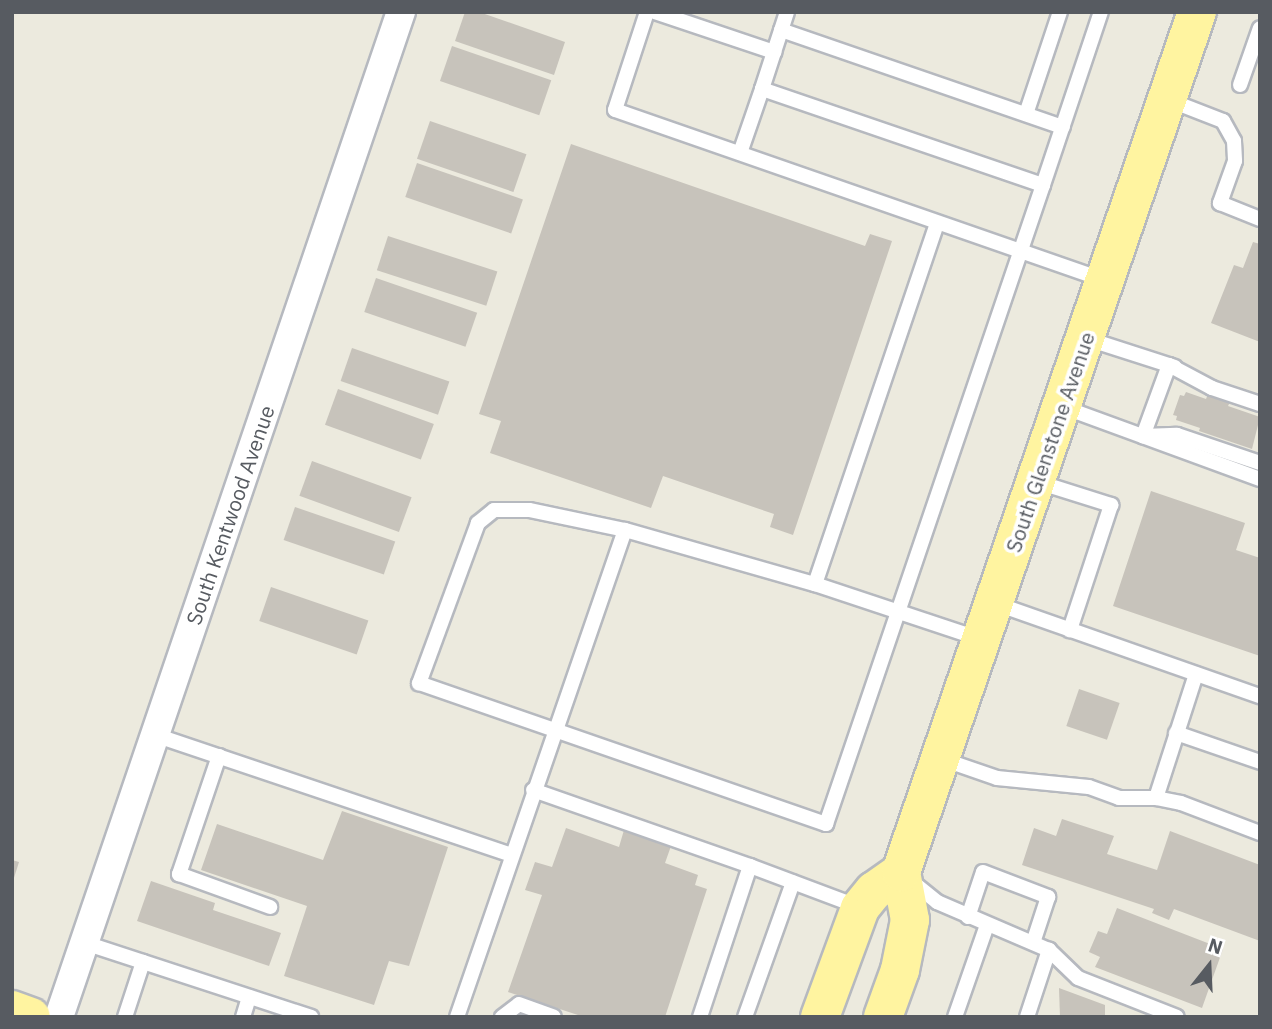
<!DOCTYPE html>
<style>
body{margin:0}
#map{position:relative;width:1272px;height:1029px;overflow:hidden;background:#eceade;font-family:"IBM Plex Sans",sans-serif}
div>[style]{position:absolute}
.building>*{inset:0;background:#c7c3bb;transform-origin:0 0}
.roads{filter:drop-shadow(2px 0 #b6b9bf) drop-shadow(-2px 0 #b6b9bf) drop-shadow(0 2px #b6b9bf) drop-shadow(0 -2px #b6b9bf)}
.service>*{height:14px;margin:-7px;padding:0 7px;transform-origin:7px;border-radius:7px;background:#fff}
.minor>*{height:28px;margin:-14px;padding:0 14px;transform-origin:14px;border-radius:14px;background:#fff}
.primary>*{height:38px;margin:-19px;padding:0 19px;transform-origin:19px;border-radius:19px;background:#fff4a0}
span{translate:-50% -50%;white-space:nowrap;text-align:center;line-height:1.15;-webkit-text-stroke:7px #fff;paint-order:stroke}
.street-label{font-size:21px;color:#575b61}
.frame{position:absolute;inset:0;border:14px solid #575b61;pointer-events:none}
.north{position:absolute;left:1174px;top:931px;width:70px;height:70px;-webkit-text-stroke:5px #fff;paint-order:stroke;rotate:18deg;font-size:19px;font-weight:700;line-height:28px;text-align:center;color:#575b61}
.north::after{content:'';display:block;margin:auto;width:24px;height:32px;background:#575b61;clip-path:polygon(50% 0,100% 100%,50% 72%,0 100%)}
</style>
<div id="map">
<div class="building">
<i style="clip-path:polygon(465px 12px,479px 12px,565px 42px,554px 75px,455px 41px)"></i>
<i style="left:452px;top:46px;width:105px;height:37px;rotate:19deg"></i>
<i style="left:430px;top:121px;width:102px;height:40px;rotate:19deg"></i>
<i style="clip-path:polygon(571px 144px,865px 246px,870px 234px,892px 241px,793px 535px,770px 527px,774px 514px,663px 476px,651px 508px,490px 453px,501px 421px,479px 414px)"></i>
<i style="left:417px;top:163px;width:112px;height:36px;rotate:19deg"></i>
<i style="left:388px;top:236px;width:115px;height:36px;rotate:18deg"></i>
<i style="clip-path:polygon(1253px 242px,1260px 244px,1260px 342px,1211px 323px,1234px 265px,1243px 268px)"></i>
<i style="left:376px;top:278px;width:107px;height:36px;rotate:19deg"></i>
<i style="left:352px;top:348px;width:103px;height:35px;rotate:19deg"></i>
<i style="left:338px;top:389px;width:102px;height:38px;rotate:20deg"></i>
<i style="clip-path:polygon(1186px 392px,1206px 399px,1208px 394px,1230px 402px,1228px 406px,1260px 417px,1252px 449px,1199px 431px,1200px 428px,1176px 420px,1177px 416px,1173px 415px,1180px 395px,1184px 396px)"></i>
<i style="left:312px;top:461px;width:106px;height:37px;rotate:20deg"></i>
<i style="clip-path:polygon(1151px 491px,1245px 523px,1236px 550px,1260px 558px,1260px 656px,1113px 606px)"></i>
<i style="left:295px;top:507px;width:106px;height:35px;rotate:19deg"></i>
<i style="left:271px;top:587px;width:103px;height:36px;rotate:19deg"></i>
<i style="left:1079px;top:689px;width:43px;height:39px;rotate:19deg"></i>
<i style="clip-path:polygon(342px 811px,448px 847px,409px 966px,389px 961px,374px 1005px,284px 976px,307px 906px,201px 870px,217px 824px,323px 860px)"></i>
<i style="clip-path:polygon(1062px 819px,1114px 836px,1107px 854px,1157px 870px,1170px 831px,1260px 865px,1260px 941px,1174px 909px,1169px 920px,1152px 913px,1154px 909px,1022px 865px,1034px 828px,1056px 836px)"></i>
<i style="clip-path:polygon(566px 828px,619px 847px,624px 830px,671px 846px,665px 863px,698px 875px,695px 885px,707px 889px,665px 1017px,584px 1017px,508px 992px,542px 895px,525px 890px,535px 862px,552px 867px)"></i>
<i style="clip-path:polygon(12px 860px,19px 862px,13px 881px,12px 881px)"></i>
<i style="clip-path:polygon(151px 881px,215px 903px,213px 910px,281px 933px,269px 966px,137px 921px)"></i>
<i style="clip-path:polygon(1117px 908px,1223px 949px,1202px 1008px,1095px 967px,1100px 957px,1089px 952px,1098px 931px,1107px 934px)"></i>
<i style="clip-path:polygon(1059px 988px,1105px 1005px,1105px 1017px,1060px 1017px)"></i>
</div>
<div class="roads">
<div class="service">
<i style="left:647px;top:12px;width:103px;rotate:108.1deg"></i>
<i style="left:615px;top:110px;width:518px;rotate:19.17deg"></i>
<i style="left:655px;top:12px;width:126px;rotate:18.6deg"></i>
<i style="left:787px;top:12px;width:81px;rotate:108deg"></i>
<i style="left:762px;top:89px;width:297px;rotate:18.9deg"></i>
<i style="left:1043px;top:185px;width:182px;rotate:-71.5deg"></i>
<i style="left:781px;top:30px;width:298px;rotate:19deg"></i>
<i style="left:1240px;top:85px;width:60px;rotate:-70.7deg"></i>
<i style="left:1169px;top:100px;width:58px;rotate:21.3deg"></i>
<i style="left:1223px;top:121px;width:23px;rotate:61deg"></i>
<i style="left:1234px;top:141px;width:20px;rotate:87deg"></i>
<i style="left:1235px;top:161px;width:45px;rotate:109.7deg"></i>
<i style="left:1220px;top:203px;width:43px;rotate:21.8deg"></i>
<i style="left:1026px;top:114px;width:108px;rotate:-71.6deg"></i>
<i style="left:740px;top:153px;width:68px;rotate:-71deg"></i>
<i style="left:1088px;top:339px;width:91px;rotate:17.8deg"></i>
<i style="left:1260px;top:404px;width:51px;rotate:-161.6deg"></i>
<i style="left:1212px;top:388px;width:49px;rotate:-151.9deg"></i>
<i style="left:1169px;top:365px;width:76px;rotate:110.1deg"></i>
<i style="left:1143px;top:436px;width:34px;rotate:-2deg"></i>
<i style="left:1177px;top:435px;width:88px;rotate:18.6deg"></i>
<i style="left:1063px;top:407px;width:210px;rotate:20.1deg"></i>
<i style="left:1038px;top:482px;width:77px;rotate:17.5deg"></i>
<i style="left:1111px;top:505px;width:132px;rotate:108.2deg"></i>
<i style="left:625px;top:530px;width:98px;rotate:-168.2deg"></i>
<i style="left:529px;top:510px;width:35px;rotate:180deg"></i>
<i style="left:494px;top:510px;width:21px;rotate:141deg"></i>
<i style="left:478px;top:523px;width:171px;rotate:110.2deg"></i>
<i style="left:419px;top:683px;width:431px;rotate:19.1deg"></i>
<i style="left:826px;top:824px;width:675px;rotate:-71.24deg"></i>
<i style="left:815px;top:584px;width:381px;rotate:-71.3deg"></i>
<i style="left:994px;top:603px;width:282px;rotate:19.3deg"></i>
<i style="left:1176px;top:733px;width:89px;rotate:19deg"></i>
<i style="left:155px;top:735px;width:376px;rotate:18.6deg"></i>
<i style="left:219px;top:756px;width:125px;rotate:108.7deg"></i>
<i style="left:179px;top:874px;width:97px;rotate:19.9deg"></i>
<i style="left:942px;top:759px;width:58px;rotate:19.1deg"></i>
<i style="left:997px;top:778px;width:92px;rotate:5.6deg"></i>
<i style="left:1089px;top:787px;width:32px;rotate:20deg"></i>
<i style="left:1119px;top:798px;width:37px"></i>
<i style="left:1156px;top:798px;width:25px;rotate:11deg"></i>
<i style="left:1181px;top:803px;width:85px;rotate:20.8deg"></i>
<i style="left:533px;top:790px;width:230px;rotate:19.3deg"></i>
<i style="left:1156px;top:798px;width:130px;rotate:-72.1deg"></i>
<i style="left:910px;top:880px;width:35px;rotate:39deg"></i>
<i style="left:937px;top:902px;width:122px;rotate:23.2deg"></i>
<i style="left:1049px;top:950px;width:40px;rotate:44deg"></i>
<i style="left:1078px;top:978px;width:106px;rotate:21.5deg"></i>
<i style="left:968px;top:917px;width:47px;rotate:-71.6deg"></i>
<i style="left:983px;top:872px;width:70px;rotate:21deg"></i>
<i style="left:1048px;top:897px;width:48px;rotate:108.1deg"></i>
<i style="left:85px;top:943px;width:238px;rotate:18.1deg"></i>
<i style="left:125px;top:1017px;width:58px;rotate:-71.9deg"></i>
<i style="left:243px;top:1017px;width:21px;rotate:-73deg"></i>
<i style="left:457px;top:1017px;width:515px;rotate:-70.97deg"></i>
<i style="left:625px;top:530px;width:198px;rotate:15.9deg"></i>
<i style="left:815px;top:584px;width:174px;rotate:18.4deg"></i>
<i style="left:502px;top:1017px;width:21px;rotate:-37deg"></i>
<i style="left:519px;top:1004px;width:37px;rotate:20deg"></i>
<i style="left:700px;top:1017px;width:159px;rotate:-71.7deg"></i>
<i style="left:750px;top:866px;width:116px;rotate:20.6deg"></i>
<i style="left:745px;top:1017px;width:143px;rotate:-70.4deg"></i>
<i style="left:955px;top:1017px;width:97px;rotate:-70.8deg"></i>
<i style="left:1027px;top:1017px;width:71px;rotate:-71.8deg"></i>
</div>
<div class="minor">
<i style="left:59px;top:1017px;width:1062px;rotate:-71.21deg"></i>
</div>
<div class="primary">
<i style="left:12px;top:1010px;width:20px;rotate:20deg"></i>
<i style="left:820px;top:1017px;width:116px;rotate:-69.8deg"></i>
<i style="left:860px;top:908px;width:22px;rotate:-51deg"></i>
<i style="left:874px;top:891px;width:33px;rotate:-35deg"></i>
<i style="left:883px;top:1017px;width:50px;rotate:-70.1deg"></i>
<i style="left:900px;top:970px;width:51px;rotate:-78.7deg"></i>
<i style="left:910px;top:920px;width:49px;rotate:-100.6deg"></i>
<i style="left:901px;top:872px;width:910px;rotate:-71.01deg"></i>
</div>
</div>
<div class="street-label">
<span style="left:1050px;top:442px;rotate:-71deg">South Glenstone Avenue</span>
<span style="left:230px;top:515px;rotate:-71deg">South Kentwood Avenue</span>
</div>
<div class="frame"></div>
<div class="north">N</div>
</div>
